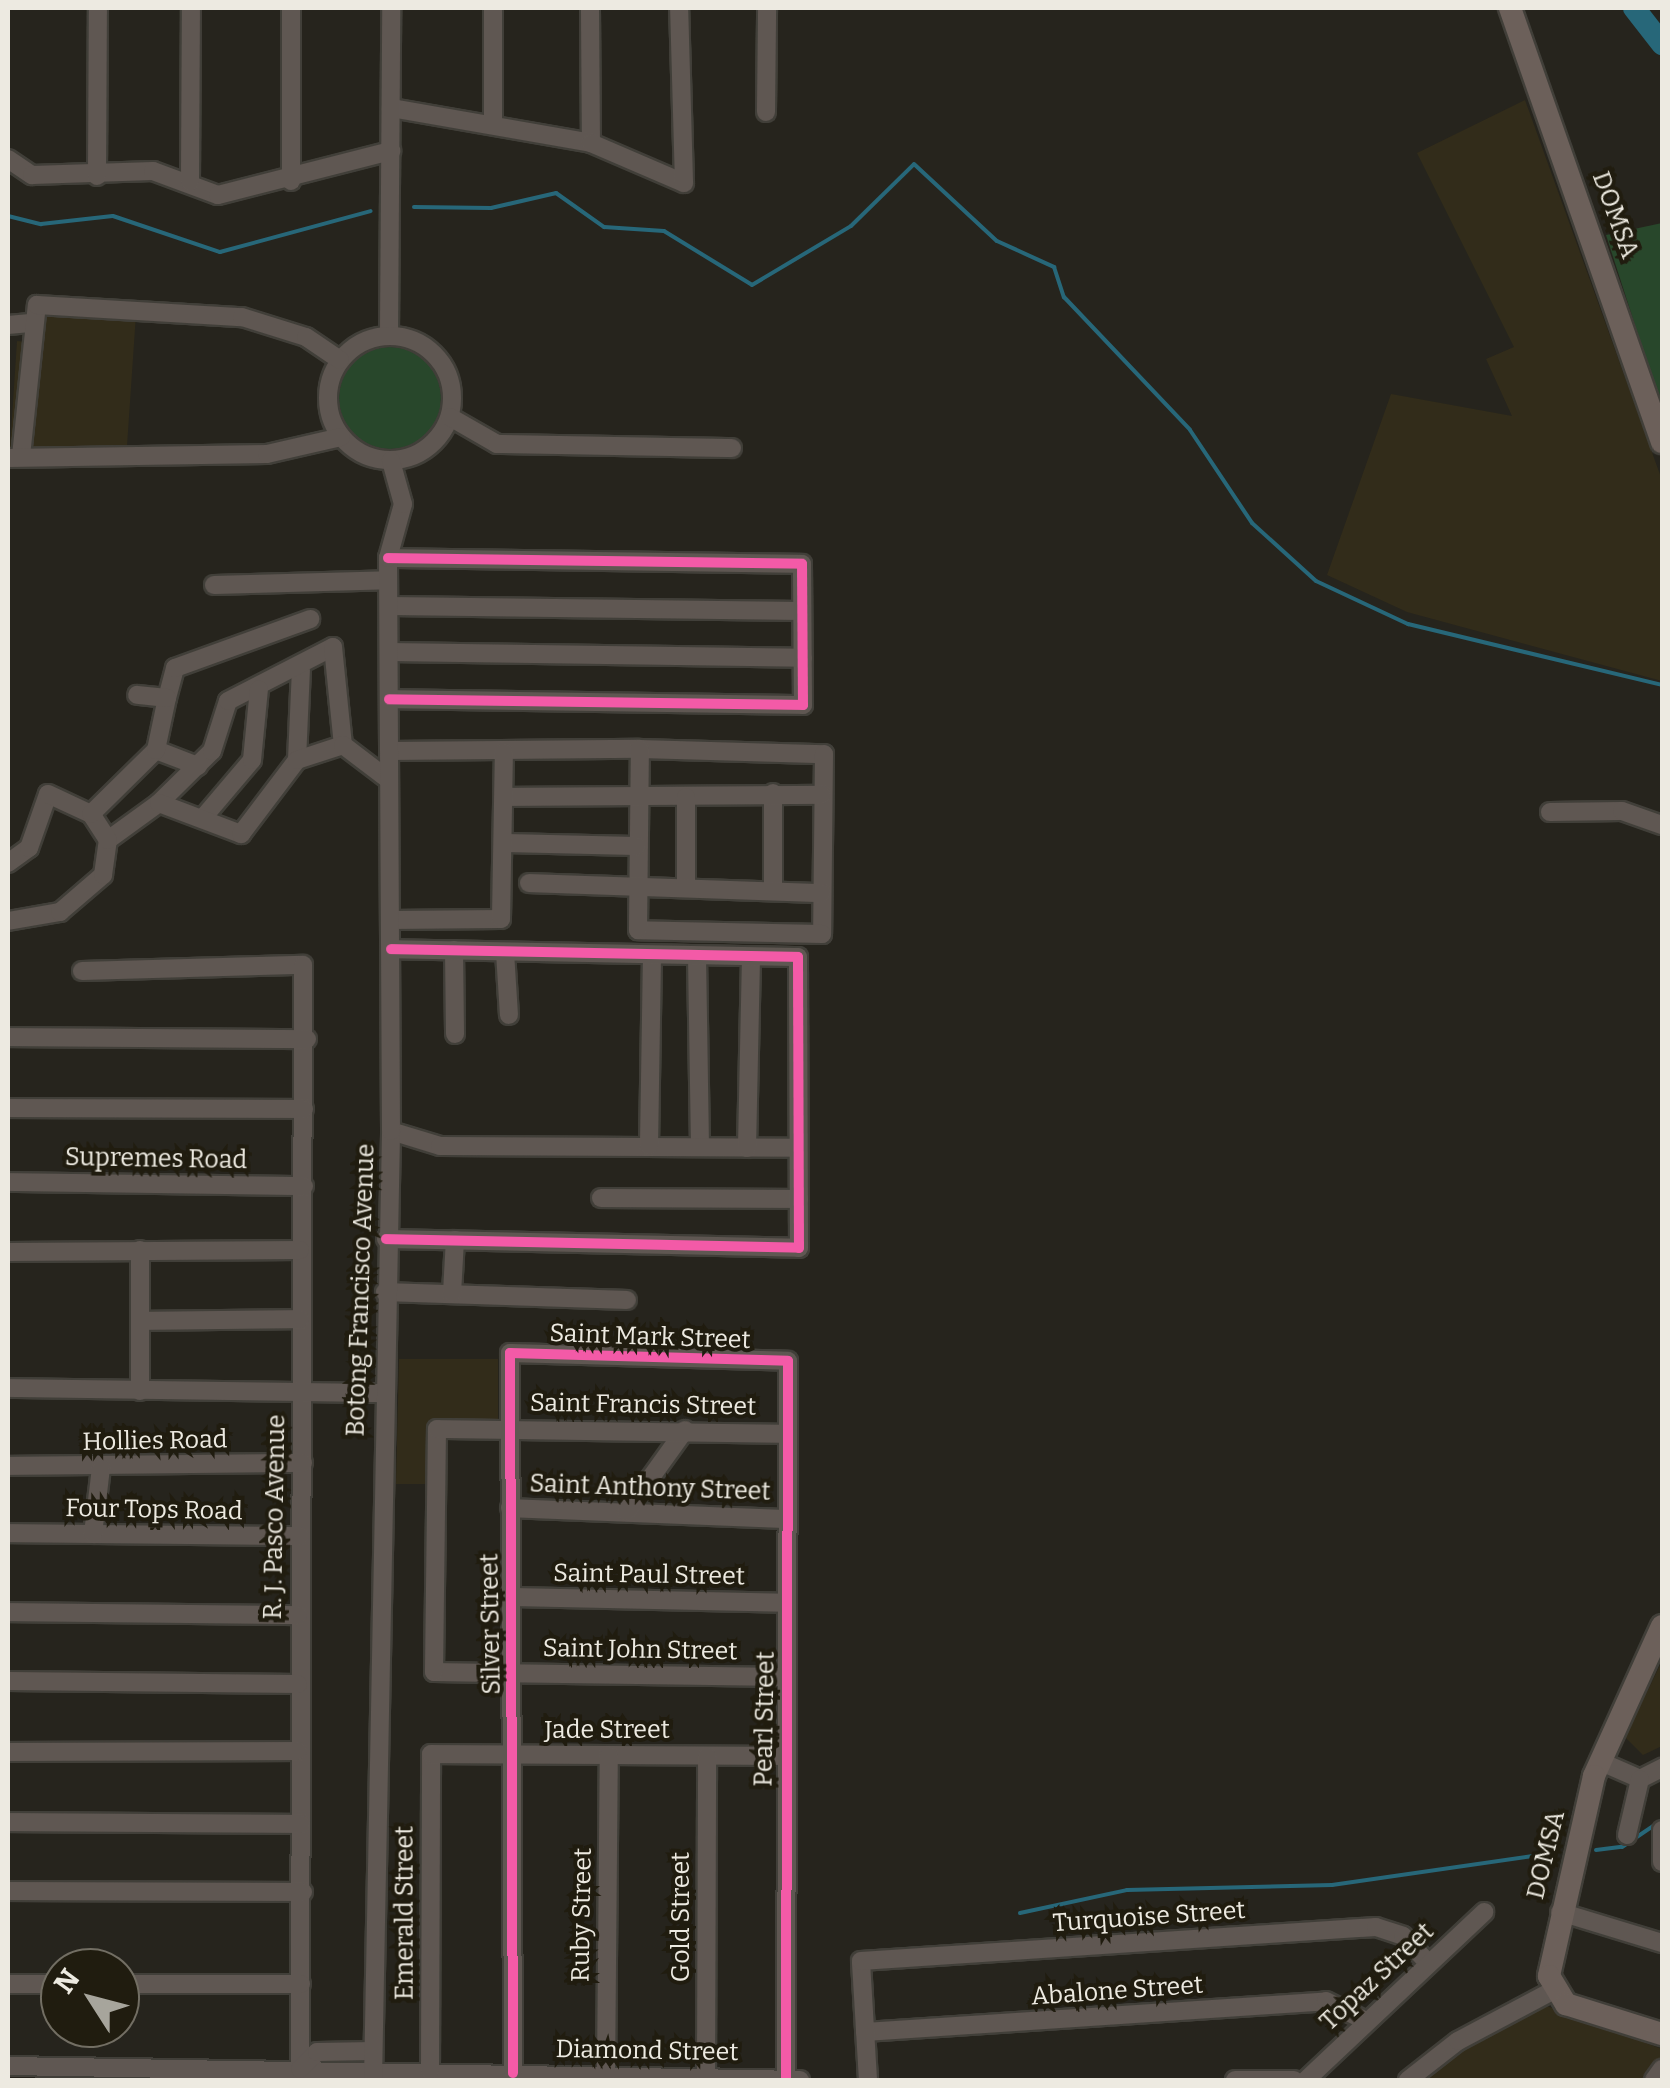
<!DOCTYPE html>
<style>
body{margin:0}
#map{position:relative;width:1670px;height:2088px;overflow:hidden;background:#26241d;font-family:Bitter,serif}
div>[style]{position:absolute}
.built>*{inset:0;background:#322c1a}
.green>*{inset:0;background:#28472b}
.round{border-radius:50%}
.stream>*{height:4px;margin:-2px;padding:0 2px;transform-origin:2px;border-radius:2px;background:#276779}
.river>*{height:22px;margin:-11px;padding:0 11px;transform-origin:11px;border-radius:11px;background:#276779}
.roads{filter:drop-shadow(2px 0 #413f39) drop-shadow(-2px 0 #413f39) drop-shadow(0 2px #413f39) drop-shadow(0 -2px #413f39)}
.minor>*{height:18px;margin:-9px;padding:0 9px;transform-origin:9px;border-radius:9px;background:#5f5752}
.minor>.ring{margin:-9px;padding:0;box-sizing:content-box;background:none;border:18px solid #5f5752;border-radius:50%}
.major>*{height:22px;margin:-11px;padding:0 11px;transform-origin:11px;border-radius:11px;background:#6c605a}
.cycleway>*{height:10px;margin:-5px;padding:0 5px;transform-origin:5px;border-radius:5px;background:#f35aa7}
span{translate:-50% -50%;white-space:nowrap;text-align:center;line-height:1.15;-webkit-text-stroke:8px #201c0f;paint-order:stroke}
.street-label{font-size:25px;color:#edeae1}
.frame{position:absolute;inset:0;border:10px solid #edeae1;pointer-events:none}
.north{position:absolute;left:40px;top:1948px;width:100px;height:100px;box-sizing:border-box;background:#201c0f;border:2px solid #726e63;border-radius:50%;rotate:306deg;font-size:28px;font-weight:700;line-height:40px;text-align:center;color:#edeae1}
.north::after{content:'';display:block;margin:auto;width:35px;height:45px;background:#a7a59c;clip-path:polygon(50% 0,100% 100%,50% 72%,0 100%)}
</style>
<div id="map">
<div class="built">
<i style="clip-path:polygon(1525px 100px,1662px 480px,1662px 681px,1407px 612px,1327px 575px,1391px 394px,1512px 416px,1486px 359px,1514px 347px,1417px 153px)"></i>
<i style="clip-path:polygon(39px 310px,136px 314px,127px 446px,10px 448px,17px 341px,37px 343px)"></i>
<i style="clip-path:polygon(399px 1359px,498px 1359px,498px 1423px,430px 1423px,429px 1484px,396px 1484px)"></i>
<i style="clip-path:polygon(1662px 1661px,1662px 1746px,1643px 1755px,1625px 1737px)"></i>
<i style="clip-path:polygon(1544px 2005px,1662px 2049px,1662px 2080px,1420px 2080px,1467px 2042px)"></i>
</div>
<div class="green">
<i style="clip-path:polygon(1662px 223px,1662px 409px,1606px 235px)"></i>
<i class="round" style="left:339px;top:347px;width:102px;height:102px"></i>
</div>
<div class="stream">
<i style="left:414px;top:207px;width:77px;rotate:0.7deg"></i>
<i style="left:491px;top:208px;width:67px;rotate:-13deg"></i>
<i style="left:556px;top:193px;width:59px;rotate:35.3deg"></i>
<i style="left:604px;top:227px;width:60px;rotate:3.8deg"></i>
<i style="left:664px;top:231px;width:103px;rotate:31.5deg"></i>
<i style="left:752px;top:285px;width:115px;rotate:-30.8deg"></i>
<i style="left:851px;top:226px;width:88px;rotate:-44.5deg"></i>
<i style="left:914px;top:164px;width:113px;rotate:42.9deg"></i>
<i style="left:997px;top:241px;width:63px;rotate:24.5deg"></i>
<i style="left:1054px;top:267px;width:32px;rotate:72deg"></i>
<i style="left:1064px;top:297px;width:183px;rotate:46.5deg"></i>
<i style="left:1190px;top:430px;width:112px;rotate:56.3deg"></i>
<i style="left:1252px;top:523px;width:86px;rotate:42.2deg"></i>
<i style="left:1316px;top:581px;width:102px;rotate:25.1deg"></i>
<i style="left:1408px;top:624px;width:261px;rotate:13.5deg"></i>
<i style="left:8px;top:216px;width:34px;rotate:14deg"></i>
<i style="left:41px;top:224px;width:72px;rotate:-6.3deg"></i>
<i style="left:113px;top:216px;width:113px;rotate:18.6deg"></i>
<i style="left:220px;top:252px;width:156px;rotate:-15.2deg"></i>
<i style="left:1596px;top:1850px;width:26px;rotate:-7deg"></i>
<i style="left:1622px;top:1847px;width:48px;rotate:-34deg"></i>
<i style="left:1020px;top:1913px;width:109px;rotate:-12.1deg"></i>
<i style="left:1127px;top:1890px;width:205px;rotate:-1.4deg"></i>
<i style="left:1332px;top:1885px;width:223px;rotate:-8.2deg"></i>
</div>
<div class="river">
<i style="left:1634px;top:8px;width:46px;rotate:52.1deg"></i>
</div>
<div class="roads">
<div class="minor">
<i style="left:590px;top:8px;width:135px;rotate:89.6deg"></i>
<i style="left:391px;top:108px;width:203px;rotate:9.9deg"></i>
<i style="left:591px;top:143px;width:101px;rotate:23.3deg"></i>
<i style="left:684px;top:183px;width:175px;rotate:-91.6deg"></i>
<i style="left:766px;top:112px;width:104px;rotate:-89.4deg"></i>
<i style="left:493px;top:122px;width:114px;rotate:-90deg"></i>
<i style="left:8px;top:159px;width:29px;rotate:34deg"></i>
<i style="left:32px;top:175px;width:121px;rotate:-1.9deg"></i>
<i style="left:153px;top:171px;width:69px;rotate:20.3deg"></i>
<i style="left:218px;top:195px;width:179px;rotate:-14.3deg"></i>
<i style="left:97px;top:176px;width:168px;rotate:-89.7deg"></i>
<i style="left:291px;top:181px;width:173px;rotate:-90deg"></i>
<i style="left:190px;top:182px;width:174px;rotate:-89.7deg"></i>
<i style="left:8px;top:325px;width:25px;rotate:-5deg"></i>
<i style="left:389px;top:335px;width:327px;rotate:-89.6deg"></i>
<i class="ring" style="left:328px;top:336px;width:106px;height:106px"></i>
<i style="left:450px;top:417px;width:54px;rotate:29.9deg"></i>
<i style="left:497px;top:444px;width:235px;rotate:1deg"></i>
<i style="left:21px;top:456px;width:152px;rotate:-84deg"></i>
<i style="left:37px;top:305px;width:205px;rotate:3.4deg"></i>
<i style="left:242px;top:317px;width:67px;rotate:17.4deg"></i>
<i style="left:306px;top:337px;width:41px;rotate:34.1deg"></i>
<i style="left:8px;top:458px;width:259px;rotate:-0.9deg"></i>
<i style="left:267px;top:454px;width:76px;rotate:-12.9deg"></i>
<i style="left:388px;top:558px;width:414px;rotate:0.8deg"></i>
<i style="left:802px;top:564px;width:141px;rotate:89.6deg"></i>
<i style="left:803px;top:705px;width:414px;rotate:-179.2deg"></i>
<i style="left:214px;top:585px;width:174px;rotate:-1.6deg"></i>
<i style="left:389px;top:606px;width:413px;rotate:0.7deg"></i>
<i style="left:389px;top:652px;width:414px;rotate:0.8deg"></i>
<i style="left:167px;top:698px;width:31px;rotate:-75deg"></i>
<i style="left:175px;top:668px;width:144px;rotate:-19.9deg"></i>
<i style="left:156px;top:750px;width:45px;rotate:20.9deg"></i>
<i style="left:389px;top:751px;width:251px;rotate:-0.5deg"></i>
<i style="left:640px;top:749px;width:184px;rotate:1.6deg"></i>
<i style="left:824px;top:754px;width:180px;rotate:90.6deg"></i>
<i style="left:822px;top:934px;width:184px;rotate:-178.8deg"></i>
<i style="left:638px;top:930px;width:181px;rotate:-89.4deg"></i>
<i style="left:297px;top:760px;width:90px;rotate:-87.5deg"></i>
<i style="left:773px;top:793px;width:98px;rotate:90deg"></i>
<i style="left:504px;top:797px;width:318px;rotate:-0.4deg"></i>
<i style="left:686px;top:797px;width:91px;rotate:90deg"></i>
<i style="left:159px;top:803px;width:74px;rotate:-44.5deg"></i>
<i style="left:212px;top:751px;width:52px;rotate:-72.3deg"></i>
<i style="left:228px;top:701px;width:118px;rotate:-27.2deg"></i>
<i style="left:333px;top:647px;width:99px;rotate:84.2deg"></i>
<i style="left:1550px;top:812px;width:72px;rotate:-0.8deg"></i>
<i style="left:1622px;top:811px;width:42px;rotate:19.3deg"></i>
<i style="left:202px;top:819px;width:77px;rotate:-49.7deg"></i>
<i style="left:252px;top:760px;width:71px;rotate:-84.4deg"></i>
<i style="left:108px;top:840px;width:63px;rotate:-36deg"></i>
<i style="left:159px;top:803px;width:88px;rotate:20.7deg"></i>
<i style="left:241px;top:834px;width:93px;rotate:-52.9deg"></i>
<i style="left:297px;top:760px;width:48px;rotate:-18.1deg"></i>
<i style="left:343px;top:745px;width:58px;rotate:37.3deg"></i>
<i style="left:504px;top:843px;width:133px;rotate:1.3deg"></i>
<i style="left:8px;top:863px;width:26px;rotate:-36deg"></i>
<i style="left:29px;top:848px;width:57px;rotate:-70.6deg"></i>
<i style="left:48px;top:794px;width:47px;rotate:24.9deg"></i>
<i style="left:529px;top:883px;width:293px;rotate:2deg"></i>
<i style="left:390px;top:920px;width:111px;rotate:-0.5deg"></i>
<i style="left:501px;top:919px;width:167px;rotate:-89deg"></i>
<i style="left:8px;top:921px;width:53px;rotate:-9.8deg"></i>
<i style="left:60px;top:912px;width:57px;rotate:-40.7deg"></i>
<i style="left:103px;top:875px;width:35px;rotate:-82deg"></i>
<i style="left:108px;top:840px;width:31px;rotate:-123deg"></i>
<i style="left:91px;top:814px;width:91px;rotate:-44.6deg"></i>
<i style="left:156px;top:750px;width:53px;rotate:-78.1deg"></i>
<i style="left:167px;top:698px;width:30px;rotate:-174deg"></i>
<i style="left:454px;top:950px;width:84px;rotate:89.3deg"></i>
<i style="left:505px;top:952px;width:63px;rotate:86.4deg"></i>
<i style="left:697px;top:956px;width:191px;rotate:89.1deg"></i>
<i style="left:82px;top:971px;width:221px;rotate:-1.6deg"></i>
<i style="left:303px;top:965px;width:1104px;rotate:90.16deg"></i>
<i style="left:8px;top:1037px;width:299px;rotate:0.4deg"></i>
<i style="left:8px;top:1108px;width:296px;rotate:0.2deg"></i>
<i style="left:391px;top:1131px;width:51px;rotate:17deg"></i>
<i style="left:440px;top:1146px;width:358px;rotate:0.3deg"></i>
<i style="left:649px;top:1146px;width:190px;rotate:-89.1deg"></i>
<i style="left:747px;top:1148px;width:191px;rotate:-88.8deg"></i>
<i style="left:8px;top:1182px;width:296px;rotate:0.8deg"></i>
<i style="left:601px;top:1198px;width:198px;rotate:0.3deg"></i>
<i style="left:386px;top:1239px;width:413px;rotate:1.2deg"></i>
<i style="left:799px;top:1248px;width:291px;rotate:-90.2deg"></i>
<i style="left:798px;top:957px;width:407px;rotate:-178.9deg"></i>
<i style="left:8px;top:1252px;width:292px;rotate:-0.4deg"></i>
<i style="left:385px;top:1292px;width:242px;rotate:1.9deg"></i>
<i style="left:452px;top:1293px;width:53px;rotate:-86.8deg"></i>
<i style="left:141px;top:1321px;width:159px;rotate:-0.7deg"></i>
<i style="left:8px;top:1388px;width:374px;rotate:0.8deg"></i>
<i style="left:140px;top:1391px;width:141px;rotate:-90deg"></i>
<i style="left:8px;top:1466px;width:295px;rotate:-0.6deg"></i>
<i style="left:510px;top:1508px;width:278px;rotate:2.3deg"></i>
<i style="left:626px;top:1512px;width:101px;rotate:-54.3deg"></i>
<i style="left:8px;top:1533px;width:292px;rotate:0.6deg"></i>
<i style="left:93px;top:1534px;width:66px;rotate:-83.1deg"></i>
<i style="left:510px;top:1597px;width:277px;rotate:1.2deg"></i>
<i style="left:8px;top:1612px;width:290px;rotate:0.6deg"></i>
<i style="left:785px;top:1677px;width:351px;rotate:-179.2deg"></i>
<i style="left:434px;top:1672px;width:243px;rotate:-89.3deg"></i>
<i style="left:437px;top:1429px;width:351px;rotate:0.8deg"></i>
<i style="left:8px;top:1681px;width:290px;rotate:0.6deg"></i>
<i style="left:8px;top:1752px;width:290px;rotate:-0.2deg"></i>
<i style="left:1599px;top:1761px;width:45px;rotate:23.7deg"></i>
<i style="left:1640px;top:1779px;width:25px;rotate:-27deg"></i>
<i style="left:8px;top:1822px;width:293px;rotate:0.4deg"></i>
<i style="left:1662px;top:1830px;width:32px;rotate:90deg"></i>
<i style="left:1627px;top:1835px;width:57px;rotate:-76.9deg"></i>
<i style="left:8px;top:1891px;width:295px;rotate:0.2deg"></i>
<i style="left:1560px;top:1912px;width:107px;rotate:16.9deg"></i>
<i style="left:8px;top:1984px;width:52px"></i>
<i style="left:120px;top:1984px;width:181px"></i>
<i style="left:865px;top:2032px;width:462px;rotate:-3.8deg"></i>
<i style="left:1326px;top:2001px;width:45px;rotate:26.6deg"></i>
<i style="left:8px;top:2066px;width:792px;rotate:1.01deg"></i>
<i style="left:300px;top:2069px;width:24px;rotate:-45deg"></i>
<i style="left:317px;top:2052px;width:56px;rotate:-1deg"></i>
<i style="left:430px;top:2071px;width:317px;rotate:-89.8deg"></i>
<i style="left:431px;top:1754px;width:352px;rotate:0.3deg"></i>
<i style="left:513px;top:2073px;width:720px;rotate:-90.24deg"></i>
<i style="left:510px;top:1353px;width:278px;rotate:1.6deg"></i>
<i style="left:788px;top:1361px;width:717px;rotate:90.16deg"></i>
<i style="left:606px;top:2076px;width:321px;rotate:-89.5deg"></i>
<i style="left:706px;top:2078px;width:322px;rotate:-89.8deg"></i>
<i style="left:373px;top:2080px;width:949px;rotate:-88.91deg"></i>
<i style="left:391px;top:1131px;width:573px;rotate:-90.3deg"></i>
<i style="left:388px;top:558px;width:56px;rotate:-74.5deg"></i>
<i style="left:403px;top:504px;width:45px;rotate:-105.6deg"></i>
<i style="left:868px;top:2080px;width:119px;rotate:-93.4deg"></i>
<i style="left:861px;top:1961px;width:516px;rotate:-3.78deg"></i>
<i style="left:1376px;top:1927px;width:28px;rotate:18deg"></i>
<i style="left:1403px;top:1936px;width:37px;rotate:47deg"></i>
<i style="left:1235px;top:2080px;width:59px"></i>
<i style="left:1306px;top:2080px;width:245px;rotate:-43.3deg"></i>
<i style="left:1408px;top:2080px;width:63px;rotate:-38deg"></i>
<i style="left:1458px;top:2041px;width:106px;rotate:-28deg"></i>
<i style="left:1654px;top:2080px;width:14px;rotate:-54deg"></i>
</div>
<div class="major">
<i style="left:1510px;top:8px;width:460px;rotate:70.7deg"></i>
<i style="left:1662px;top:1626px;width:165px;rotate:114.4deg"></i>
<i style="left:1594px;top:1776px;width:205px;rotate:102.7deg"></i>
<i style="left:1549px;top:1976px;width:33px;rotate:59deg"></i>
<i style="left:1566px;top:2004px;width:101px;rotate:17.4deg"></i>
</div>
</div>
<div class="cycleway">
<i style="left:388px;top:558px;width:414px;rotate:0.8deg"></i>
<i style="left:802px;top:564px;width:141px;rotate:89.6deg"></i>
<i style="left:803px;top:705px;width:414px;rotate:-179.2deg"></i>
<i style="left:386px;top:1239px;width:413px;rotate:1.2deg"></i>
<i style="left:799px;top:1248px;width:291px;rotate:-90.2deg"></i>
<i style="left:798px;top:957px;width:407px;rotate:-178.9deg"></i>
<i style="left:513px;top:2073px;width:720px;rotate:-90.24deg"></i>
<i style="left:510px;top:1353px;width:278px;rotate:1.6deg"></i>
<i style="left:788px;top:1361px;width:717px;rotate:90.16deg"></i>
</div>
<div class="street-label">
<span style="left:1615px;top:215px;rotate:70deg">DOMSA</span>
<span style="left:156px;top:1159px;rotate:1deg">Supremes Road</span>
<span style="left:361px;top:1290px;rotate:-88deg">Botong Francisco Avenue</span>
<span style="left:650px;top:1337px;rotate:2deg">Saint Mark Street</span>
<span style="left:643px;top:1405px;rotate:1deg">Saint Francis Street</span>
<span style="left:155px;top:1441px;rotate:-1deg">Hollies Road</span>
<span style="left:650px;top:1488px;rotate:2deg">Saint Anthony Street</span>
<span style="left:154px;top:1510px;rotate:1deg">Four Tops Road</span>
<span style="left:275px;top:1517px;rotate:-89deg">R. J. Pasco Avenue</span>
<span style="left:649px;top:1575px;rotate:1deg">Saint Paul Street</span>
<span style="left:491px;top:1624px;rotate:-91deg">Silver Street</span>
<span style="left:640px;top:1650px;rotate:1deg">Saint John Street</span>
<span style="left:765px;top:1719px;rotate:-89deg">Pearl Street</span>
<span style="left:607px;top:1730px">Jade Street</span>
<span style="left:1546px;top:1855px;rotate:-76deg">DOMSA</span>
<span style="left:405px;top:1913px;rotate:-90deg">Emerald Street</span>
<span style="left:582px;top:1915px;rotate:-89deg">Ruby Street</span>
<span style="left:681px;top:1917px;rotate:-90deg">Gold Street</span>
<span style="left:1149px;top:1917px;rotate:-4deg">Turquoise Street</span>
<span style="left:1377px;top:1977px;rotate:-43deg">Topaz Street</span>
<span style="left:1117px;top:1991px;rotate:-4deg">Abalone Street</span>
<span style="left:647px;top:2051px;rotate:1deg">Diamond Street</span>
</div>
<div class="frame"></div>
<div class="north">N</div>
</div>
